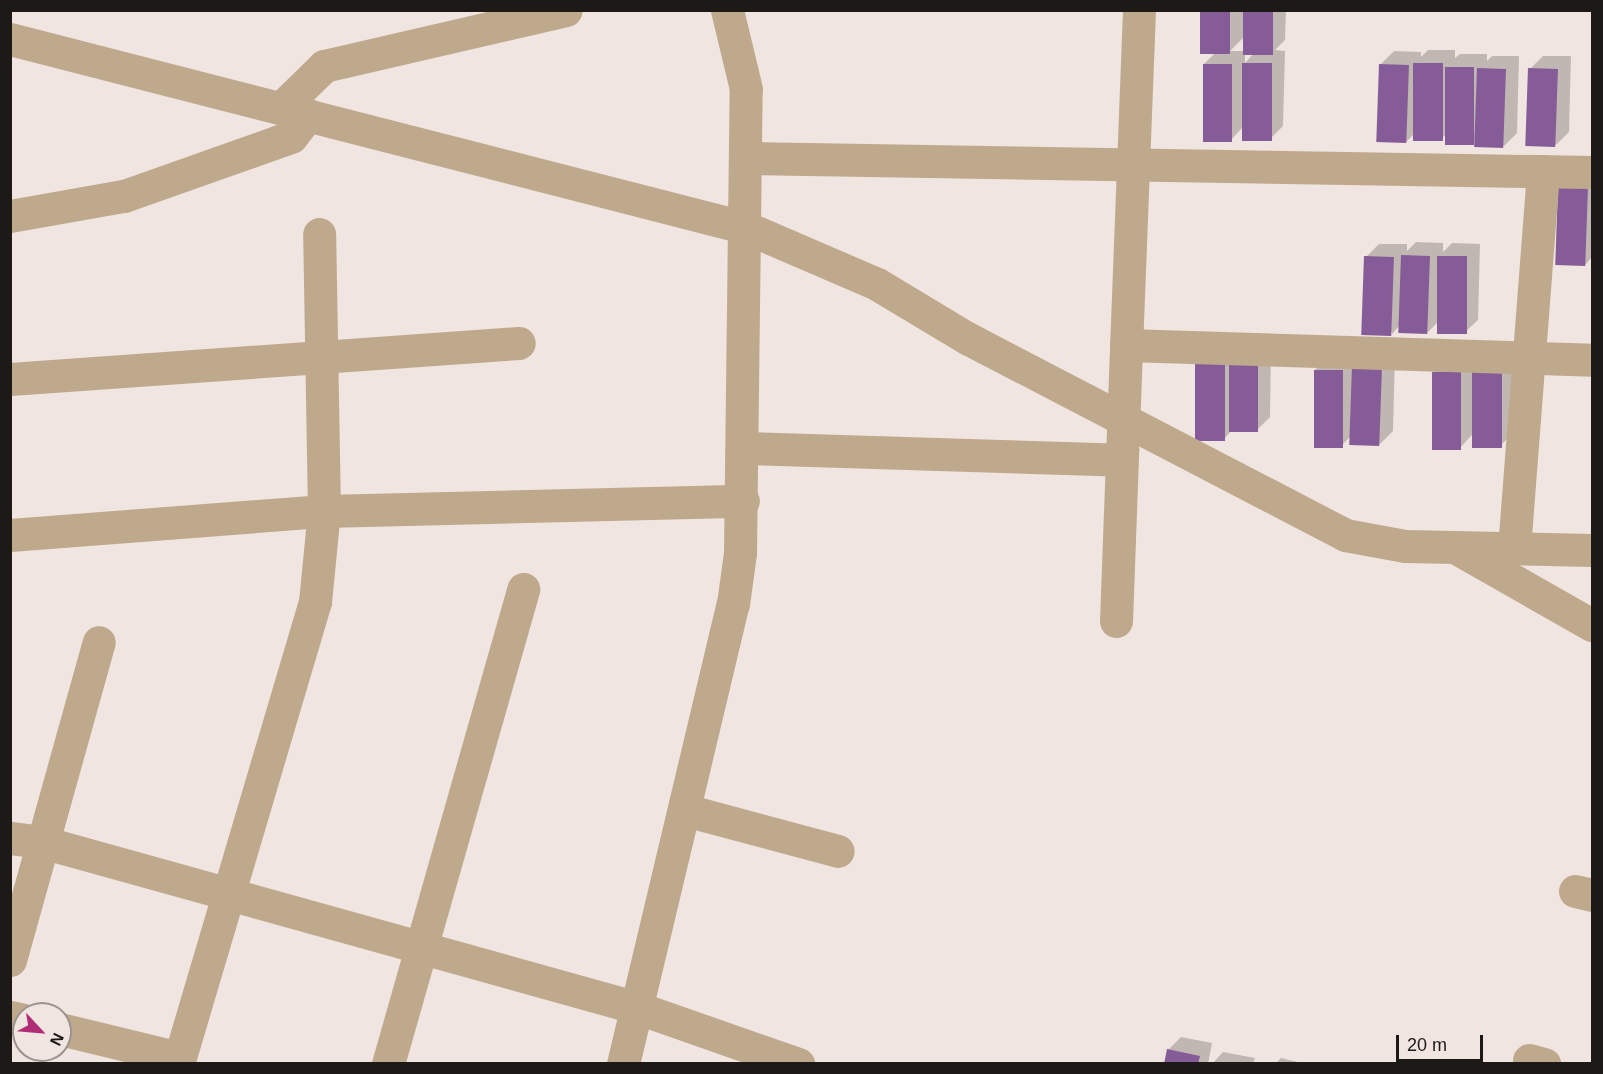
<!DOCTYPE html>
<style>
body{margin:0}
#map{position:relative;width:1603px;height:1074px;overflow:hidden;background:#f0e5e0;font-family:Helvetica,sans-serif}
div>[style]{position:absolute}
.shadow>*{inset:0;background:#0003}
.building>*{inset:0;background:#865c98;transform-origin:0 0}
.minor>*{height:33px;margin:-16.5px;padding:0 16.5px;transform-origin:16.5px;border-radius:16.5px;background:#bfa98d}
span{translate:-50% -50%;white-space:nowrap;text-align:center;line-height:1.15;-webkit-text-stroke:4.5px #f0e5e0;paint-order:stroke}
.frame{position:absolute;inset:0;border:12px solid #1d1917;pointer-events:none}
.north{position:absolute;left:12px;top:1002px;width:60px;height:60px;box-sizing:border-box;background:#f0e5e0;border:2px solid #9c9390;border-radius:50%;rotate:116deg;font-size:16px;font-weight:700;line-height:24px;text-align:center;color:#1d1917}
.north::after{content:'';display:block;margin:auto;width:21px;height:27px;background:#b02d76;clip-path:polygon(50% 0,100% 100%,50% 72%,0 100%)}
.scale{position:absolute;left:1396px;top:1035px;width:87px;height:27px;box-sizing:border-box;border:3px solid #1d1917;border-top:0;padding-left:8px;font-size:18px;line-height:21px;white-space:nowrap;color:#1d1917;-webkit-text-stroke:4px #f0e5e0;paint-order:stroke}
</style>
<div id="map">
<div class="shadow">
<i style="clip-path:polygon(evenodd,1202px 10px,1286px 10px,1285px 40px,1275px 50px,1285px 51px,1283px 126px,1269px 140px,1242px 128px,1230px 141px,1204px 64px,1216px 52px,1202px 10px,1244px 37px,1244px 51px,1230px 51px,1244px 37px,1202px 10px,1245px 53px,1254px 53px,1245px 63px,1245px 53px)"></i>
<i style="clip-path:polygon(1428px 50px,1455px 50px,1455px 58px,1460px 54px,1487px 54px,1487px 61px,1492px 56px,1519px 56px,1517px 133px,1504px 146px,1476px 139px,1472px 144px,1444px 136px,1440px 140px,1413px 135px,1406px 142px,1380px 65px,1394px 51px,1421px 52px,1421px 57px)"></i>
<i style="clip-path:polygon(1543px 56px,1571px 56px,1569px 132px,1556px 145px,1530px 69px)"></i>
<i style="clip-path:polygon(1592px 174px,1592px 257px,1586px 264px,1558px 263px)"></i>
<i style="clip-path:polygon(1416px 242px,1443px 243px,1443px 252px,1452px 243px,1480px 244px,1478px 320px,1464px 333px,1437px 323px,1428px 332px,1400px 325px,1392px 334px,1366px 257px,1379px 244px,1407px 244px,1407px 251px)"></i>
<i style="clip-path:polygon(1271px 341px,1270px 417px,1256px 431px,1232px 430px,1223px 440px,1210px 350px)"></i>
<i style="clip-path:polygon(1395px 354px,1393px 431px,1380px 444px,1352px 435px,1340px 447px,1315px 370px,1328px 357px)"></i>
<i style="clip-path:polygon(1515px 358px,1513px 433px,1499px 447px,1472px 435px,1459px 449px,1433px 372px,1447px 359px)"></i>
<i style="clip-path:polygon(1181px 1037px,1212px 1043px,1208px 1064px,1165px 1064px,1168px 1050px)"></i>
<i style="clip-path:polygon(1223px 1052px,1255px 1058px,1253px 1064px,1212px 1064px)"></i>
<i style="clip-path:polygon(1281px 1058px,1306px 1064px,1275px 1064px)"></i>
</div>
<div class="building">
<i style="left:1200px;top:10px;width:30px;height:44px"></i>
<i style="left:1243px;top:10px;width:30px;height:45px"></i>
<i style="left:1242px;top:63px;width:30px;height:78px"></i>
<i style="left:1413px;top:63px;width:30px;height:78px"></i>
<i style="left:1203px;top:64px;width:29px;height:78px"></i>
<i style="left:1379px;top:64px;width:30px;height:78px;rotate:2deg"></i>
<i style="left:1445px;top:67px;width:29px;height:78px"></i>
<i style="left:1477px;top:68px;width:29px;height:79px;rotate:2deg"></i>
<i style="left:1528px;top:68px;width:30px;height:78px;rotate:2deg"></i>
<i style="left:1558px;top:186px;width:30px;height:79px;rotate:2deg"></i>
<i style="left:1401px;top:255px;width:29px;height:78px;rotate:2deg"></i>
<i style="left:1364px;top:256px;width:30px;height:79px;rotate:2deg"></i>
<i style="left:1437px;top:256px;width:30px;height:78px"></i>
<i style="left:1229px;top:354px;width:29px;height:78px"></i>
<i style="left:1195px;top:363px;width:30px;height:78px"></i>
<i style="left:1352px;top:366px;width:30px;height:79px;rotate:2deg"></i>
<i style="left:1314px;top:370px;width:29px;height:78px"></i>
<i style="left:1472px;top:370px;width:30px;height:78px"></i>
<i style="left:1432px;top:372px;width:29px;height:78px"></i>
<i style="clip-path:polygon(1167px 1049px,1200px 1056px,1198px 1064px,1164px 1064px)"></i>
</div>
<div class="minor">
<i style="left:1139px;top:10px;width:335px;rotate:92.2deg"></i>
<i style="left:1126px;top:345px;width:466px;rotate:1.8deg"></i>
<i style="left:10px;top:39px;width:761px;rotate:14.38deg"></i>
<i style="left:747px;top:228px;width:142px;rotate:23.3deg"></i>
<i style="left:877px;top:284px;width:105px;rotate:31deg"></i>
<i style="left:967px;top:338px;width:426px;rotate:27.5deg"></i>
<i style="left:1345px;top:535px;width:61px;rotate:10.4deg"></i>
<i style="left:1405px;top:546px;width:187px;rotate:1.2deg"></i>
<i style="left:281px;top:108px;width:60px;rotate:-44.3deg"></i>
<i style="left:324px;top:66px;width:248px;rotate:-13deg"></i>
<i style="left:747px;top:158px;width:845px;rotate:0.95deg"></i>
<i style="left:10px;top:216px;width:116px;rotate:-10deg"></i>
<i style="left:124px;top:196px;width:177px;rotate:-19.5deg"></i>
<i style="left:291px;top:137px;width:28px;rotate:-52deg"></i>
<i style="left:10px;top:379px;width:510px;rotate:-4.05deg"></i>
<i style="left:744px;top:448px;width:377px;rotate:1.8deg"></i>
<i style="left:10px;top:535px;width:315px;rotate:-4.4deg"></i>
<i style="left:324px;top:511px;width:419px;rotate:-1.4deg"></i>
<i style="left:1458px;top:549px;width:154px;rotate:29.6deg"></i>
<i style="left:1514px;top:549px;width:379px;rotate:-85.6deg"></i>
<i style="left:1116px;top:621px;width:276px;rotate:-87.9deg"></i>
<i style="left:685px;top:810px;width:158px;rotate:15deg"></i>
<i style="left:10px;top:838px;width:32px;rotate:7deg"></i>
<i style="left:42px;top:842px;width:619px;rotate:15.56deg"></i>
<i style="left:638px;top:1008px;width:170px;rotate:19.3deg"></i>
<i style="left:1575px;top:891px;width:17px;rotate:13deg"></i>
<i style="left:10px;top:960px;width:330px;rotate:-74.4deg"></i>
<i style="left:10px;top:1017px;width:14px;rotate:12deg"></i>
<i style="left:60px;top:1029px;width:123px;rotate:13.6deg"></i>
<i style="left:1529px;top:1060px;width:16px;rotate:15deg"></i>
<i style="left:178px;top:1064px;width:482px;rotate:-73.5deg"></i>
<i style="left:315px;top:602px;width:91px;rotate:-84.4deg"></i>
<i style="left:324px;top:511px;width:277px;rotate:-91deg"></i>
<i style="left:388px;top:1064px;width:494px;rotate:-74.1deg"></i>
<i style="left:623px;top:1064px;width:473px;rotate:-76.6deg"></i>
<i style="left:733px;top:604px;width:51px;rotate:-82.2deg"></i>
<i style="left:740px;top:553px;width:464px;rotate:-89.3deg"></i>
<i style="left:746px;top:89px;width:81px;rotate:-103.5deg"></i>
</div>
<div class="frame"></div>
<div class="north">N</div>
<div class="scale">20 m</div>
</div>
